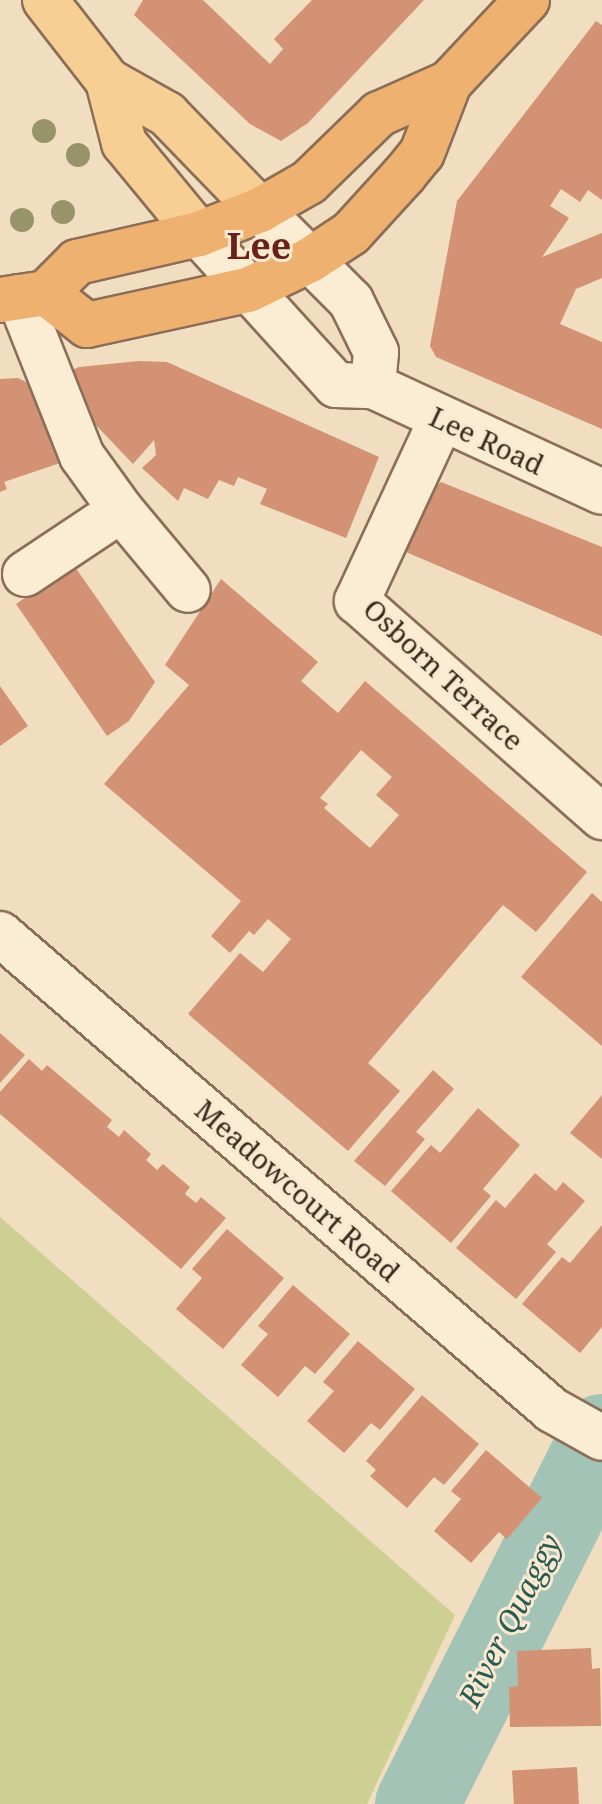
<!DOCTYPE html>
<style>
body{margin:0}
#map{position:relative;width:602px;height:1804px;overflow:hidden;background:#f1dec0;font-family:"Noto Serif",serif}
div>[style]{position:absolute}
.green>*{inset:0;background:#ced093}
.river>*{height:84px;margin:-42px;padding:0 42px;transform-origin:42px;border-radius:42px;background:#a3c3b6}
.building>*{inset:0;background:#d29273;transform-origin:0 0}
.roads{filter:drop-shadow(2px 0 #8b6e57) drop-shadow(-2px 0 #8b6e57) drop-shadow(0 2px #8b6e57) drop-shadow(0 -2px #8b6e57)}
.minor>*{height:44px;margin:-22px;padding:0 22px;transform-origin:22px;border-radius:22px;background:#fbecd4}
.secondary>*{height:44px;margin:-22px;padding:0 22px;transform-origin:22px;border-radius:22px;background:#fbecd4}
.primary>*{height:44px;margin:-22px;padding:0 22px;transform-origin:22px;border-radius:22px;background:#f7cf95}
.trunk>*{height:44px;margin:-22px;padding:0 22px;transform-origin:22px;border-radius:22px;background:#eeb170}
.trees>*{width:24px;height:24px;margin:-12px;border-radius:50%;background:#989469}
span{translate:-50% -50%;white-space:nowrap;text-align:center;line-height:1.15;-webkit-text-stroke:6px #f8e9d0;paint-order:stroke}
.street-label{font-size:28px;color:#3a281c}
.water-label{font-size:30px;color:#2a5b53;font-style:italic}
.district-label{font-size:36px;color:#692219;font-weight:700}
</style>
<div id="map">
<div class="green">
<i style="clip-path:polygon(0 1217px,455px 1615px,367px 1804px,0 1804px)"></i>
</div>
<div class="river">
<i style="left:417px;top:1804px;width:412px;rotate:-63.3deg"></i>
</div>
<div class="building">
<i style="clip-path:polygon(143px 0,203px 0,270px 64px,283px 49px,274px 39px,312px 0,424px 0,308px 123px,281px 141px,250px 124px,134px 15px)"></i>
<i style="clip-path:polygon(596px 21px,602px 25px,602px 200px,588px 190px,580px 202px,561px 189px,550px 206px,569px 218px,542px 257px,602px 233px,602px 278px,576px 289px,560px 324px,602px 342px,602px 429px,436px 357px,430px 346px,457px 201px)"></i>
<i style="clip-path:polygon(139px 361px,167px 362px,379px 457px,346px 538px,260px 504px,267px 489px,238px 477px,234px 486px,219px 480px,208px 499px,184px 488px,178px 501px,142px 468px,156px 455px,154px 440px,133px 464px,73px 401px,58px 376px,79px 367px)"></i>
<i style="clip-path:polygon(18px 378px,30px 384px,63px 462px,4px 482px,7px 489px,0 492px,0 379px)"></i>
<i style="clip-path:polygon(441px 482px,602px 547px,602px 636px,406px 552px,432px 490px)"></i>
<i style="clip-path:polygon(73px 564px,155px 682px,129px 721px,107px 736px,16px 604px)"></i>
<i style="clip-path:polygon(evenodd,221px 579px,318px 662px,301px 681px,338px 713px,365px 681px,587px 872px,536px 932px,503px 905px,368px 1063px,400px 1091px,348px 1151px,188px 1014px,240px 953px,263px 972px,291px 939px,268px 919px,254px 935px,249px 931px,230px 953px,211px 936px,241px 901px,104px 784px,189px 685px,165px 665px,221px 579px,361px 750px,392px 777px,376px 795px,399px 815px,370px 848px,324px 808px,328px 804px,320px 798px,361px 750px)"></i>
<i style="clip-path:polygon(0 686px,28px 726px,0 746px)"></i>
<i style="clip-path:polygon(592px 893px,602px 902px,602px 1046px,521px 977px)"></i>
<i style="clip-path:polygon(0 1033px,25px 1055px,0 1083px)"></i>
<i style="clip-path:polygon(29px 1059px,42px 1071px,47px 1065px,112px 1120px,107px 1127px,119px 1137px,124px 1130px,151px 1154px,146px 1160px,157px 1170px,163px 1164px,190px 1187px,185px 1194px,196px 1203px,201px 1197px,226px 1218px,181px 1269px,0 1114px,0 1092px)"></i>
<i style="clip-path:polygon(433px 1070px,454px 1089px,416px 1132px,425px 1139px,385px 1186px,354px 1161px)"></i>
<i style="clip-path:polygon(602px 1095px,602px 1159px,570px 1133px)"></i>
<i style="clip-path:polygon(478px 1108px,520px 1145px,483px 1189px,491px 1196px,451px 1243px,391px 1191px,431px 1145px,440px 1153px)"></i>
<i style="clip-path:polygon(535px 1173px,556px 1191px,563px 1182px,585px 1201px,547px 1244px,556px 1252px,516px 1299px,456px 1248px,496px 1200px,505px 1208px)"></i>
<i style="clip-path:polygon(602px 1225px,602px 1327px,580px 1353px,522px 1304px,562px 1257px,570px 1263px)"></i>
<i style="clip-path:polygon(227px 1229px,284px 1278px,223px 1349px,176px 1309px,202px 1278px,192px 1269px)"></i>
<i style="clip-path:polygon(293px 1285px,350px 1334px,315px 1374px,305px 1366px,278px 1397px,241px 1365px,268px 1334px,258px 1326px)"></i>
<i style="clip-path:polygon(358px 1341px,415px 1389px,380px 1430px,371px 1423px,344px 1453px,307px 1421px,334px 1391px,323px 1382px)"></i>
<i style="clip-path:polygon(422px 1395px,479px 1444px,444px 1485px,434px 1477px,407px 1508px,370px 1476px,376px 1470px,366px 1461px)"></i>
<i style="clip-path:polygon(486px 1450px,542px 1498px,507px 1539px,499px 1532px,471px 1563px,434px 1531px,461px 1499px,451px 1491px)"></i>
<i style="clip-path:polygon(591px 1648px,592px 1669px,600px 1668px,601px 1726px,510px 1727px,509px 1687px,518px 1686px,517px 1651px)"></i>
<i style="left:577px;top:1767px;width:37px;height:65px;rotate:87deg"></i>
</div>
<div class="roads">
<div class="minor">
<i style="left:19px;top:297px;width:171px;rotate:68.4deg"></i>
<i style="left:82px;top:456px;width:67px;rotate:54.2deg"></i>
<i style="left:441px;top:420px;width:200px;rotate:114.9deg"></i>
<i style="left:357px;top:601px;width:327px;rotate:41.4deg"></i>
<i style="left:25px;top:574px;width:115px;rotate:-33.7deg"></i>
<i style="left:121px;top:510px;width:104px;rotate:50.1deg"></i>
<i style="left:0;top:934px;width:729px;rotate:40.77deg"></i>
<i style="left:552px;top:1410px;width:57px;rotate:29.2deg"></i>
</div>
<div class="secondary">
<i style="left:260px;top:210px;width:129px;rotate:45deg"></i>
<i style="left:351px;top:301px;width:57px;rotate:63.9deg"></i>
<i style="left:376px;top:352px;width:34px;rotate:95deg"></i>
<i style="left:199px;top:234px;width:204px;rotate:47.8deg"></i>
<i style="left:336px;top:385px;width:37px;rotate:2deg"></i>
<i style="left:373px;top:386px;width:252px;rotate:24.8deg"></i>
</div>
<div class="primary">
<i style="left:45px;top:0;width:103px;rotate:52.1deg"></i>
<i style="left:108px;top:81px;width:64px;rotate:75.5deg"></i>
<i style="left:124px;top:143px;width:118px;rotate:50.5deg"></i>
<i style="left:108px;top:81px;width:68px;rotate:29.2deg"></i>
<i style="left:167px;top:114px;width:134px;rotate:45.9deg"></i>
</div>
<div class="trunk">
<i style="left:46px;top:293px;width:52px;rotate:38deg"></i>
<i style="left:87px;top:325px;width:165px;rotate:-12.3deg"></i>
<i style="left:248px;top:290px;width:69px;rotate:-25.8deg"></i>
<i style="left:310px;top:260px;width:49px;rotate:-33.4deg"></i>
<i style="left:351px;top:233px;width:79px;rotate:-47.6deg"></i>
<i style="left:404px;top:175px;width:28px;rotate:-51deg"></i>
<i style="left:422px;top:153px;width:75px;rotate:-68.9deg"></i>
<i style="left:449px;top:83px;width:114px;rotate:-46.8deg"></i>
<i style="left:0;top:300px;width:47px;rotate:-8.7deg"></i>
<i style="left:46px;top:293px;width:44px;rotate:-45deg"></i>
<i style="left:77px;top:262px;width:125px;rotate:-12.9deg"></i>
<i style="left:199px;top:234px;width:66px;rotate:-21.5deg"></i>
<i style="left:260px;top:210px;width:56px;rotate:-29.7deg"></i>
<i style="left:309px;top:182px;width:98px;rotate:-44.2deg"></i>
<i style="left:379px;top:114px;width:77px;rotate:-23.9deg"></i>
</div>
</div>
<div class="trees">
<i style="left:44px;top:131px"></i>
<i style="left:78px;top:155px"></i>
<i style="left:63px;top:212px"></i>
<i style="left:22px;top:220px"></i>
</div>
<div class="street-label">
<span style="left:487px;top:440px;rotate:25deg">Lee Road</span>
<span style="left:444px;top:674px;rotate:43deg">Osborn Terrace</span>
<span style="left:298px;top:1190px;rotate:41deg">Meadowcourt Road</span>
</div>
<div class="water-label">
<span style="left:510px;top:1620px;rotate:-63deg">River Quaggy</span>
</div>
<div class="district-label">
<span style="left:259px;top:246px">Lee</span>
</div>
</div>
